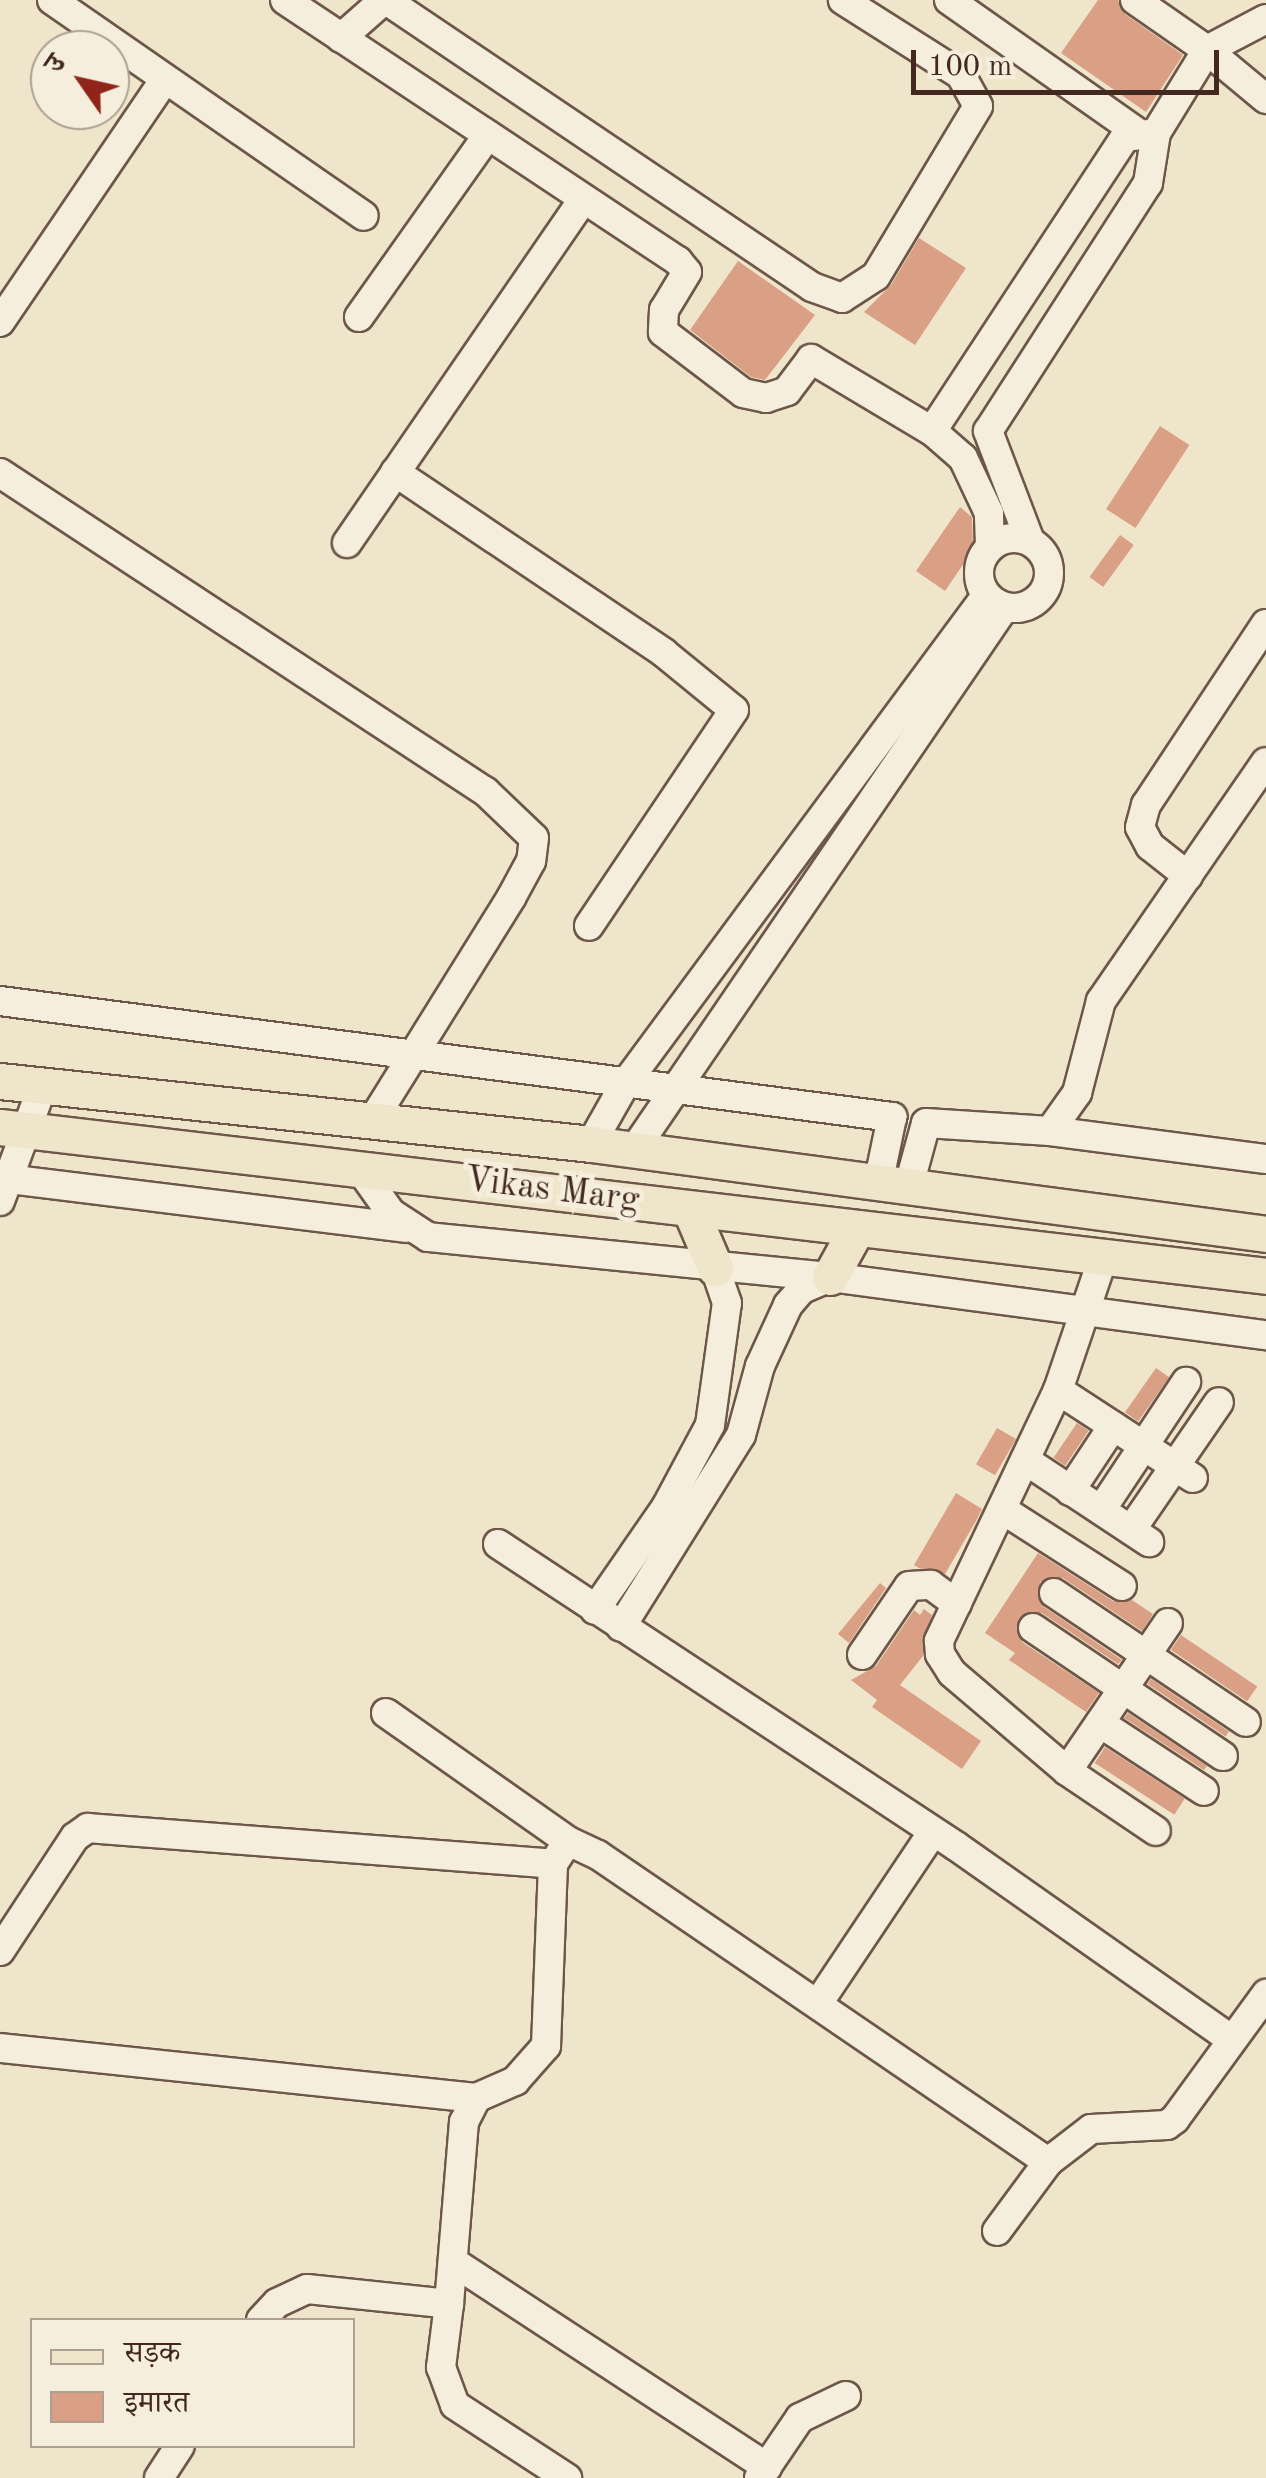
<!DOCTYPE html>
<meta charset="utf-8">
<style>
body{margin:0}
#map{position:relative;width:1266px;height:2478px;overflow:hidden;background:#efe5ca;font-family:"Old Standard TT","Noto Serif Devanagari",serif}
div>[style]{position:absolute}
.building>*{inset:0;background:#daa086;transform-origin:0 0}
.roads{filter:drop-shadow(2px 0 #6d5749) drop-shadow(-2px 0 #6d5749) drop-shadow(0 2px #6d5749) drop-shadow(0 -2px #6d5749)}
.minor>*{height:28px;margin:-14px;padding:0 14px;transform-origin:14px;border-radius:14px;background:#f5eedd}
.minor>.ring{margin:-14px;padding:0;box-sizing:content-box;background:none;border:28px solid #f5eedd;border-radius:50%}
.major>*{height:35px;margin:-17.5px;padding:0 17.5px;transform-origin:17.5px;border-radius:17.5px;background:#efe5ca}
span{translate:-50% -50%;white-space:nowrap;text-align:center;line-height:1.15;-webkit-text-stroke:10px #f5eedd;paint-order:stroke}
.street-label{font-size:35px;color:#42281e}
.legend{position:absolute;left:30px;top:2318px;width:325px;height:130px;box-sizing:border-box;background:#f5eedd;border:2px solid #ad9f91;margin:0;padding:12px 18px;list-style:none;font-size:30px;color:#42281e}
.legend li{display:flex;align-items:center;gap:20px;height:50px}
.legend b{width:50px;border:2px solid #ad9f91}
.north{position:absolute;left:30px;top:30px;width:100px;height:100px;box-sizing:border-box;background:#f5eedd;border:2px solid #ad9f91;border-radius:50%;rotate:304deg;font-size:28px;font-weight:700;line-height:40px;text-align:center;color:#42281e}
.north::after{content:'';display:block;margin:auto;width:35px;height:45px;background:#8f2418;clip-path:polygon(50% 0,100% 100%,50% 72%,0 100%)}
.scale{position:absolute;left:911px;top:50px;width:308px;height:45px;box-sizing:border-box;border:5px solid #42281e;border-top:0;padding-left:12px;font-size:30px;line-height:35px;white-space:nowrap;color:#42281e;-webkit-text-stroke:8px #f5eedd;paint-order:stroke}
</style>
<div id="map">
<div class="building">
<i style="clip-path:polygon(1098px 0,1118px 0,1125px 14px,1183px 55px,1146px 112px,1061px 53px)"></i>
<i style="clip-path:polygon(919px 238px,966px 268px,915px 345px,864px 312px,891px 285px)"></i>
<i style="clip-path:polygon(738px 261px,815px 315px,765px 380px,751px 377px,690px 330px)"></i>
<i style="left:1160px;top:426px;width:35px;height:99px;rotate:33deg"></i>
<i style="clip-path:polygon(960px 507px,972px 517px,973px 550px,945px 591px,916px 571px)"></i>
<i style="left:1120px;top:535px;width:17px;height:52px;rotate:36deg"></i>
<i style="left:1156px;top:1368px;width:16px;height:54px;rotate:35deg"></i>
<i style="left:1077px;top:1423px;width:14px;height:42px;rotate:34deg"></i>
<i style="left:997px;top:1428px;width:22px;height:42px;rotate:30deg"></i>
<i style="clip-path:polygon(956px 1493px,982px 1509px,976px 1521px,945px 1574px,919px 1568px,914px 1565px)"></i>
<i style="clip-path:polygon(1038px 1553px,1113px 1601px,1132px 1600px,1153px 1614px,1142px 1631px,1063px 1578px,1040px 1582px,1044px 1607px,1122px 1660px,1118px 1664px,1042px 1613px,1019px 1618px,1022px 1642px,1099px 1693px,1086px 1712px,1009px 1660px,1015px 1653px,985px 1633px)"></i>
<i style="clip-path:polygon(880px 1583px,886px 1588px,849px 1643px,838px 1634px)"></i>
<i style="clip-path:polygon(924px 1609px,932px 1615px,923px 1656px,900px 1685px,981px 1741px,962px 1769px,872px 1707px,877px 1700px,851px 1680px,876px 1666px,914px 1610px,920px 1615px)"></i>
<i style="left:1181px;top:1635px;width:92px;height:18px;rotate:34deg"></i>
<i style="left:1151px;top:1679px;width:94px;height:6px;rotate:34deg"></i>
<i style="clip-path:polygon(1128px 1713px,1207px 1766px,1204px 1770px,1124px 1718px)"></i>
<i style="left:1105px;top:1747px;width:95px;height:19px;rotate:33deg"></i>
</div>
<div class="roads">
<div class="minor">
<i style="left:52px;top:0;width:379px;rotate:34.7deg"></i>
<i style="left:285px;top:0;width:472px;rotate:33.6deg"></i>
<i style="left:678px;top:261px;width:14px;rotate:51deg"></i>
<i style="left:687px;top:272px;width:44px;rotate:121.2deg"></i>
<i style="left:664px;top:310px;width:22px;rotate:93deg"></i>
<i style="left:663px;top:332px;width:101px;rotate:37.3deg"></i>
<i style="left:743px;top:393px;width:24px;rotate:12deg"></i>
<i style="left:766px;top:398px;width:22px;rotate:-18deg"></i>
<i style="left:787px;top:391px;width:40px;rotate:-53deg"></i>
<i style="left:811px;top:359px;width:141px;rotate:30.8deg"></i>
<i style="left:386px;top:0;width:514px;rotate:33.97deg"></i>
<i style="left:812px;top:287px;width:32px;rotate:20deg"></i>
<i style="left:842px;top:298px;width:40px;rotate:-32.9deg"></i>
<i style="left:876px;top:276px;width:198px;rotate:-59deg"></i>
<i style="left:978px;top:106px;width:35px;rotate:-119deg"></i>
<i style="left:961px;top:75px;width:140px;rotate:-147.6deg"></i>
<i style="left:949px;top:0;width:235px;rotate:35.1deg"></i>
<i style="left:1135px;top:0;width:88px;rotate:34.8deg"></i>
<i style="left:1207px;top:50px;width:97px;rotate:121.6deg"></i>
<i style="left:1266px;top:19px;width:67px;rotate:152.3deg"></i>
<i style="left:1207px;top:50px;width:77px;rotate:39.7deg"></i>
<i style="left:341px;top:38px;width:57px;rotate:-41.5deg"></i>
<i style="left:359px;top:317px;width:223px;rotate:-54.7deg"></i>
<i style="left:0;top:322px;width:292px;rotate:-55.8deg"></i>
<i style="left:395px;top:472px;width:324px;rotate:33.9deg"></i>
<i style="left:664px;top:653px;width:90px;rotate:39.2deg"></i>
<i style="left:734px;top:710px;width:260px;rotate:123.9deg"></i>
<i style="left:0;top:473px;width:581px;rotate:33.28deg"></i>
<i style="left:486px;top:792px;width:66px;rotate:43.8deg"></i>
<i style="left:534px;top:838px;width:23px;rotate:97deg"></i>
<i style="left:531px;top:861px;width:42px;rotate:118.4deg"></i>
<i style="left:511px;top:898px;width:263px;rotate:121.9deg"></i>
<i class="ring" style="left:979px;top:538px;width:42px;height:42px"></i>
<i style="left:347px;top:543px;width:417px;rotate:-55.5deg"></i>
<i style="left:990px;top:546px;width:33px;rotate:-92deg"></i>
<i style="left:989px;top:513px;width:61px;rotate:-115.3deg"></i>
<i style="left:963px;top:458px;width:41px;rotate:-138.9deg"></i>
<i style="left:932px;top:431px;width:352px;rotate:-56.7deg"></i>
<i style="left:1125px;top:137px;width:31px;rotate:-7deg"></i>
<i style="left:1156px;top:133px;width:51px;rotate:99.1deg"></i>
<i style="left:1148px;top:183px;width:295px;rotate:122.8deg"></i>
<i style="left:988px;top:431px;width:118px;rotate:69.1deg"></i>
<i style="left:1188px;top:876px;width:48px;rotate:-141.7deg"></i>
<i style="left:1150px;top:846px;width:21px;rotate:-118deg"></i>
<i style="left:1140px;top:827px;width:23px;rotate:-75deg"></i>
<i style="left:1146px;top:805px;width:217px;rotate:-56.5deg"></i>
<i style="left:0;top:1001px;width:900px;rotate:7.41deg"></i>
<i style="left:892px;top:1117px;width:68px;rotate:101.8deg"></i>
<i style="left:1050px;top:1131px;width:47px;rotate:-54.6deg"></i>
<i style="left:1077px;top:1093px;width:95px;rotate:-75.4deg"></i>
<i style="left:1101px;top:1001px;width:290px;rotate:-55.4deg"></i>
<i style="left:591px;top:1144px;width:69px;rotate:-60.5deg"></i>
<i style="left:625px;top:1084px;width:607px;rotate:-53.51deg"></i>
<i style="left:634px;top:1150px;width:656px;rotate:-55.68deg"></i>
<i style="left:359px;top:1168px;width:55px;rotate:54.6deg"></i>
<i style="left:391px;top:1213px;width:44px;rotate:33deg"></i>
<i style="left:428px;top:1237px;width:404px;rotate:5.7deg"></i>
<i style="left:830px;top:1277px;width:440px;rotate:7.6deg"></i>
<i style="left:0;top:1178px;width:409px;rotate:7deg"></i>
<i style="left:908px;top:1189px;width:68px;rotate:-74.7deg"></i>
<i style="left:926px;top:1123px;width:124px;rotate:3.7deg"></i>
<i style="left:1050px;top:1131px;width:218px;rotate:7.4deg"></i>
<i style="left:0;top:1201px;width:124px;rotate:-69.7deg"></i>
<i style="left:1104px;top:1255px;width:143px;rotate:108.8deg"></i>
<i style="left:1058px;top:1390px;width:278px;rotate:115.4deg"></i>
<i style="left:939px;top:1641px;width:13px;rotate:86deg"></i>
<i style="left:940px;top:1654px;width:22px;rotate:58deg"></i>
<i style="left:952px;top:1673px;width:151px;rotate:40.4deg"></i>
<i style="left:1067px;top:1771px;width:107px;rotate:34deg"></i>
<i style="left:1058px;top:1390px;width:161px;rotate:33.1deg"></i>
<i style="left:1025px;top:1460px;width:149px;rotate:33.5deg"></i>
<i style="left:1070px;top:1491px;width:78px;rotate:-56.5deg"></i>
<i style="left:1003px;top:1510px;width:141px;rotate:32.6deg"></i>
<i style="left:1101px;top:1510px;width:154px;rotate:-56.4deg"></i>
<i style="left:1131px;top:1530px;width:155px;rotate:-55.5deg"></i>
<i style="left:498px;top:1544px;width:549px;rotate:33.4deg"></i>
<i style="left:956px;top:1846px;width:334px;rotate:35.1deg"></i>
<i style="left:1054px;top:1593px;width:231px;rotate:33.9deg"></i>
<i style="left:595px;top:1610px;width:125px;rotate:-55.4deg"></i>
<i style="left:666px;top:1507px;width:93px;rotate:-61.8deg"></i>
<i style="left:710px;top:1425px;width:123px;rotate:-82.1deg"></i>
<i style="left:727px;top:1303px;width:37px;rotate:-109deg"></i>
<i style="left:621px;top:1627px;width:226px;rotate:-58deg"></i>
<i style="left:741px;top:1435px;width:72px;rotate:-74.6deg"></i>
<i style="left:760px;top:1366px;width:67px;rotate:-65.3deg"></i>
<i style="left:788px;top:1305px;width:21px;rotate:-49deg"></i>
<i style="left:802px;top:1289px;width:30px;rotate:-23deg"></i>
<i style="left:1033px;top:1628px;width:229px;rotate:34deg"></i>
<i style="left:862px;top:1655px;width:83px;rotate:-55.7deg"></i>
<i style="left:909px;top:1586px;width:22px;rotate:-3deg"></i>
<i style="left:931px;top:1585px;width:32px;rotate:36deg"></i>
<i style="left:386px;top:1713px;width:223px;rotate:35.1deg"></i>
<i style="left:1100px;top:1723px;width:124px;rotate:33.2deg"></i>
<i style="left:1067px;top:1771px;width:179px;rotate:-55.7deg"></i>
<i style="left:0;top:1951px;width:136px;rotate:-56.7deg"></i>
<i style="left:75px;top:1837px;width:16px;rotate:-35deg"></i>
<i style="left:88px;top:1828px;width:466px;rotate:4.4deg"></i>
<i style="left:819px;top:2002px;width:205px;rotate:-56.2deg"></i>
<i style="left:0;top:2048px;width:479px;rotate:6deg"></i>
<i style="left:997px;top:2231px;width:86px;rotate:-53.5deg"></i>
<i style="left:1048px;top:2162px;width:54px;rotate:-37.5deg"></i>
<i style="left:1091px;top:2129px;width:76px;rotate:-3deg"></i>
<i style="left:1167px;top:2125px;width:10px;rotate:-37deg"></i>
<i style="left:1175px;top:2119px;width:155px;rotate:-53.9deg"></i>
<i style="left:455px;top:2263px;width:373px;rotate:33.2deg"></i>
<i style="left:449px;top:2304px;width:64px;rotate:97.2deg"></i>
<i style="left:441px;top:2367px;width:40px;rotate:69.8deg"></i>
<i style="left:455px;top:2405px;width:134px;rotate:33.1deg"></i>
<i style="left:261px;top:2320px;width:23px;rotate:-47deg"></i>
<i style="left:277px;top:2303px;width:33px;rotate:-25deg"></i>
<i style="left:307px;top:2289px;width:143px;rotate:6deg"></i>
<i style="left:449px;top:2304px;width:183px;rotate:-85.3deg"></i>
<i style="left:464px;top:2122px;width:27px;rotate:-63deg"></i>
<i style="left:476px;top:2098px;width:43px;rotate:-23.6deg"></i>
<i style="left:515px;top:2081px;width:47px;rotate:-48.5deg"></i>
<i style="left:546px;top:2046px;width:182px;rotate:-87.8deg"></i>
<i style="left:553px;top:1864px;width:27px;rotate:-57deg"></i>
<i style="left:568px;top:1841px;width:33px;rotate:25deg"></i>
<i style="left:598px;top:1855px;width:545px;rotate:34.3deg"></i>
<i style="left:159px;top:2478px;width:38px;rotate:-57deg"></i>
<i style="left:759px;top:2478px;width:73px;rotate:-55.7deg"></i>
<i style="left:800px;top:2418px;width:51px;rotate:-25.6deg"></i>
</div>
<div class="major">
<i style="left:0;top:1081px;width:594px;rotate:6.08deg"></i>
<i style="left:591px;top:1144px;width:681px;rotate:7.59deg"></i>
<i style="left:0;top:1127px;width:1275px;rotate:6.71deg"></i>
<i style="left:690px;top:1209px;width:64px;rotate:67deg"></i>
<i style="left:830px;top:1277px;width:56px;rotate:-61.1deg"></i>
</div>
</div>
<div class="street-label">
<span style="left:552px;top:1191px;rotate:7deg">Vikas Marg</span>
</div>
<ul class="legend">
<li><b style="height:12px;background:#efe5ca"></b>सड़क</li>
<li><b style="height:28px;background:#daa086"></b>इमारत</li>
</ul>
<div class="north">उ</div>
<div class="scale">100 m</div>
</div>
